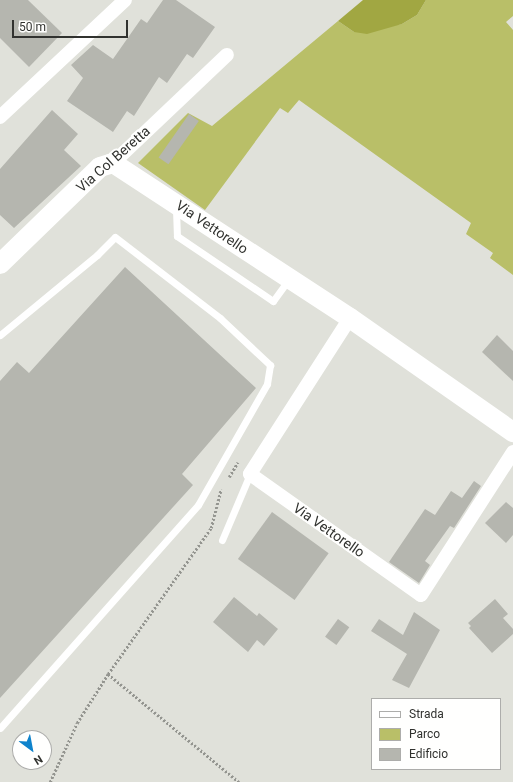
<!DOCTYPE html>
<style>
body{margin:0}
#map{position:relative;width:513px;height:782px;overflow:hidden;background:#e0e1da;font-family:Roboto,sans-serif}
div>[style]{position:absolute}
.green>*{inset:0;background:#b9bf68}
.forest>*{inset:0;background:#a1a742}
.building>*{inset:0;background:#b5b6af;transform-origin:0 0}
.path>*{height:2.5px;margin-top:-1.25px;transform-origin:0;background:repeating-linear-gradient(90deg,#949590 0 2px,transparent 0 4px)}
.lane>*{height:7px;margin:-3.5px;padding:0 3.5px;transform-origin:3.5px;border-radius:3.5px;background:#fff}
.street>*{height:14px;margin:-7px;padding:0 7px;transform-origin:7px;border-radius:7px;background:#fff}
.secondary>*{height:20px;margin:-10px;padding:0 10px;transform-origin:10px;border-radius:10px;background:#fff}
span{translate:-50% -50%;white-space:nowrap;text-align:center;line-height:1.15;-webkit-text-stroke:4px #fffffe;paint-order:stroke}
.street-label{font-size:14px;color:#31322f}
.legend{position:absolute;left:371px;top:698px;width:130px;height:72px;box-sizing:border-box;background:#fffffe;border:1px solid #adadab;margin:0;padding:5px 7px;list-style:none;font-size:12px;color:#31322f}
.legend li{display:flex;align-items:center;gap:8px;height:20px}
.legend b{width:20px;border:1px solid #adadab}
.north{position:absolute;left:12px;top:730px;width:40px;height:40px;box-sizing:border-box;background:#fffffe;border:1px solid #adadab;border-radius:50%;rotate:148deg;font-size:11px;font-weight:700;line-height:16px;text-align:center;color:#31322f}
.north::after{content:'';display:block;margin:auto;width:14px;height:18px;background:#0f83cc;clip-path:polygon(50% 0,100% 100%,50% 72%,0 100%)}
.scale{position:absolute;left:12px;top:20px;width:116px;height:18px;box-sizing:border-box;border:2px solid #31322f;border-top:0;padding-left:5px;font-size:12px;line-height:14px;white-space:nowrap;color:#31322f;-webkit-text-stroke:3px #fffffe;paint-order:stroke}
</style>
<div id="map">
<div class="green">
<i style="clip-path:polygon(426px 0,513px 0,513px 16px,506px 22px,513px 30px,513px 275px,490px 258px,493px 253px,466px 234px,471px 223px,299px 100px,288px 113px,280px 108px,205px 210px,138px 163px,188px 113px,212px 126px,338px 21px,354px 32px,402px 24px,417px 15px)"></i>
</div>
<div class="forest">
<i style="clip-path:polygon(363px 0,426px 0,417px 15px,402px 24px,367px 34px,354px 32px,338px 21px)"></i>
</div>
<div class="building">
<i style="clip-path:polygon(0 0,28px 0,62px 33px,29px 67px,0 38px)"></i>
<i style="clip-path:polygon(163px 0,176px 0,215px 27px,193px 58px,187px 54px,167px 83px,159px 77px,134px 116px,127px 111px,113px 132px,67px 101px,83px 78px,71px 65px,93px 45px,113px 59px,141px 19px,147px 23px)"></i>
<i style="clip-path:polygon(52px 110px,78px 134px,64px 150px,81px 166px,14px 228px,0 215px,0 169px)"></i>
<i style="left:189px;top:114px;width:12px;height:53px;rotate:35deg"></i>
<i style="clip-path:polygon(125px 267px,256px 388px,182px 474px,193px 485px,0 698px,0 381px,17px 362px,29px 373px)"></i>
<i style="clip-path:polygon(497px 335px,513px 351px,513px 381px,482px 352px)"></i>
<i style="clip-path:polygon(474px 481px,481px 486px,454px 528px,450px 526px,425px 561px,430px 565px,419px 583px,389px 562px,425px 509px,435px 515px,451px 491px,462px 498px)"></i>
<i style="clip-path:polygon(506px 502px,513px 508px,513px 535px,506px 543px,485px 523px)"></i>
<i style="left:272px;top:512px;width:70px;height:58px;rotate:36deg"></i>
<i style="clip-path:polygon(234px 597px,257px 616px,259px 613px,278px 629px,264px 646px,257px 640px,248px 652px,213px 622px)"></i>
<i style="clip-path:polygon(495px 599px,508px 614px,503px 618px,513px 629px,513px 634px,492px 653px,469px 628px,471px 626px,468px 623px)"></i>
<i style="clip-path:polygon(414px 612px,440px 630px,409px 688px,392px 680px,407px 654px,371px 631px,379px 619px,403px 635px)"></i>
<i style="left:338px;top:619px;width:14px;height:22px;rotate:36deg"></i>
</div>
<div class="path">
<i style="left:229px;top:477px;width:17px;rotate:-59deg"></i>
<i style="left:108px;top:674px;width:170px;rotate:39.5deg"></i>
<i style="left:50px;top:782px;width:65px;rotate:-65.4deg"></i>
<i style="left:77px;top:723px;width:58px;rotate:-57.7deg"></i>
<i style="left:108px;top:674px;width:179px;rotate:-54.8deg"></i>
<i style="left:211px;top:528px;width:40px;rotate:-75.6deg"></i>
</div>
<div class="lane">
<i style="left:176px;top:209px;width:27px;rotate:88deg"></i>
<i style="left:177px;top:236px;width:116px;rotate:34.1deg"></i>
<i style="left:273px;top:301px;width:26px;rotate:-54deg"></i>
<i style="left:0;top:335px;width:126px;rotate:-39.5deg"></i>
<i style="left:97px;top:255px;width:25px;rotate:-45deg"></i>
<i style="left:115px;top:237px;width:133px;rotate:37.6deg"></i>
<i style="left:220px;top:318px;width:69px;rotate:43.2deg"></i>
<i style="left:270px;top:365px;width:19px;rotate:99deg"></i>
<i style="left:267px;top:384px;width:139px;rotate:119.7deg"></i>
<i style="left:198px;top:505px;width:298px;rotate:131.6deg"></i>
<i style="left:222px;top:540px;width:72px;rotate:-67deg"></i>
</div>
<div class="street">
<i style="left:0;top:117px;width:171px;rotate:-43.1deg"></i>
<i style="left:113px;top:163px;width:157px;rotate:-43.5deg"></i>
<i style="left:350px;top:318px;width:185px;rotate:122.7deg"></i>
<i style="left:250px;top:474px;width:209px;rotate:35.3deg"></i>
<i style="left:421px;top:595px;width:170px;rotate:-57.2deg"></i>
</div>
<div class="secondary">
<i style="left:0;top:264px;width:139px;rotate:-44.1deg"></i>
<i style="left:100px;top:167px;width:14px;rotate:-17deg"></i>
<i style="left:113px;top:163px;width:283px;rotate:33.2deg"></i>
<i style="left:350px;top:318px;width:199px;rotate:35deg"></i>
</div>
<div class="street-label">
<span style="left:113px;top:159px;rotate:-41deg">Via Col Beretta</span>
<span style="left:212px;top:227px;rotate:34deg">Via Vettorello</span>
<span style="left:329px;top:530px;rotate:35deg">Via Vettorello</span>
</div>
<ul class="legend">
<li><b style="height:5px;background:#fff"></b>Strada</li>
<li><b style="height:11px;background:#b9bf68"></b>Parco</li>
<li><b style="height:11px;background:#b5b6af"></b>Edificio</li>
</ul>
<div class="north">N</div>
<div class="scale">50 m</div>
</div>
